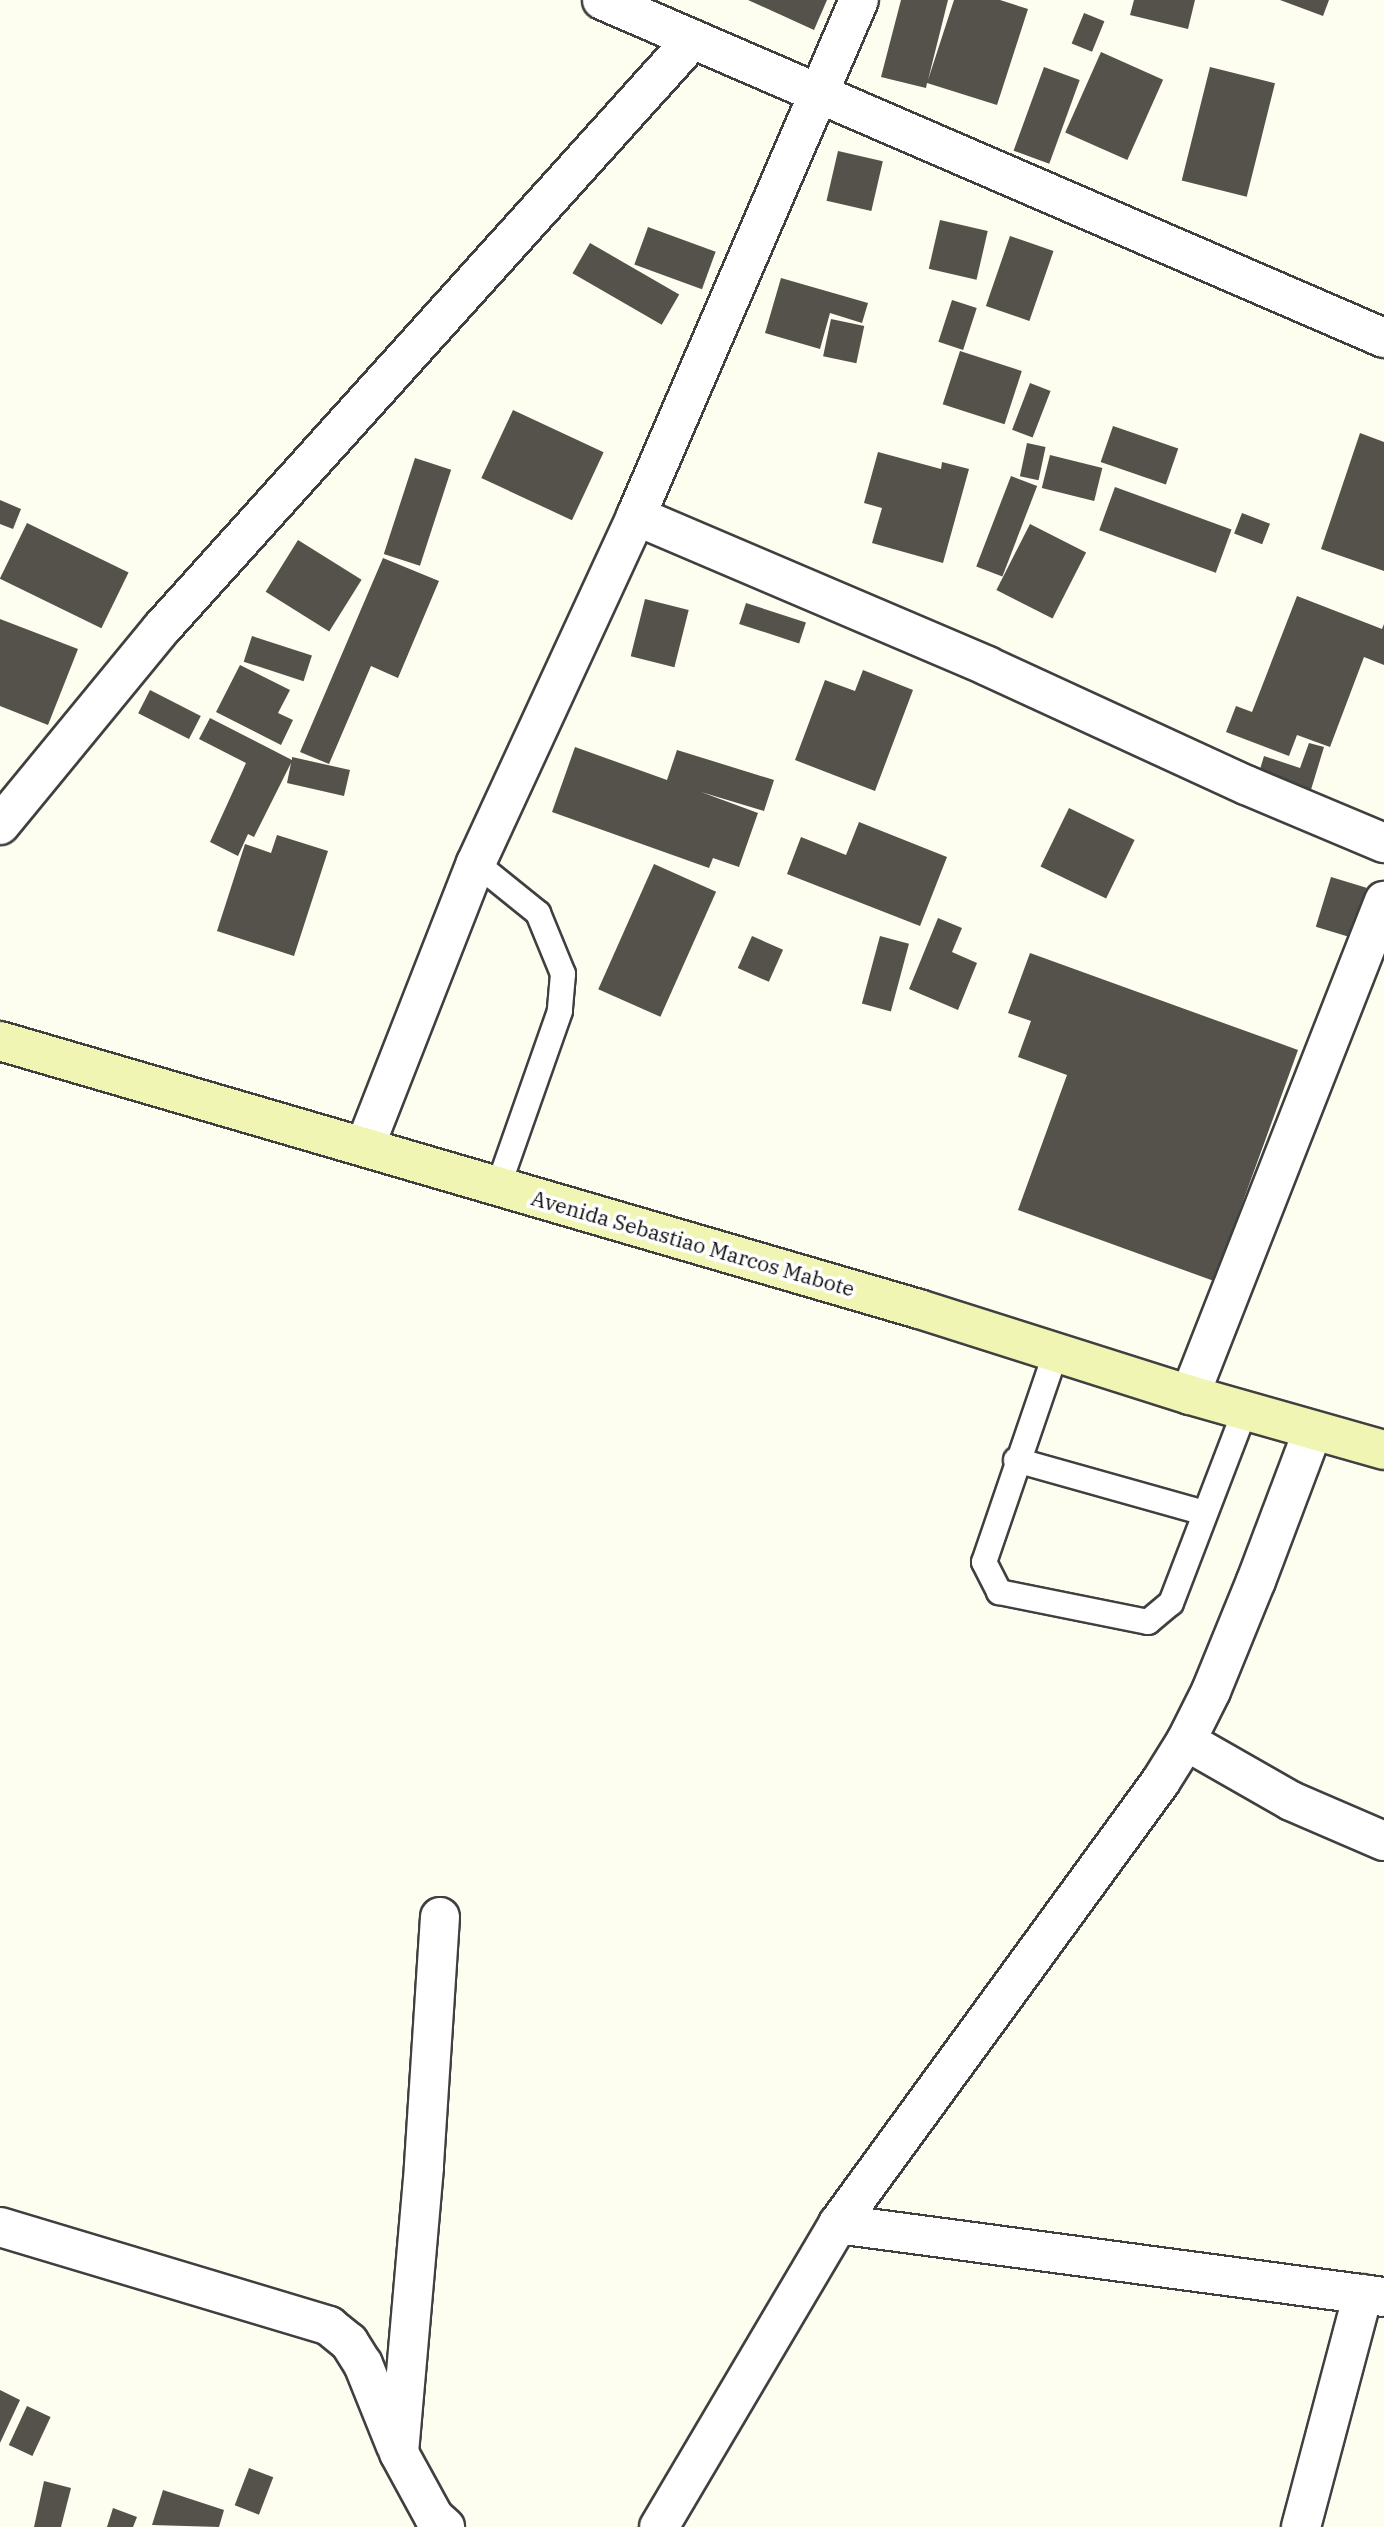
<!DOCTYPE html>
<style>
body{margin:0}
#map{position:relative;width:1384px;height:2527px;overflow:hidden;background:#fdfdf0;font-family:"IBM Plex Serif",serif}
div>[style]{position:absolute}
.building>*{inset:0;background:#55514b;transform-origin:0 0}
.roads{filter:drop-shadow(2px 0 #404040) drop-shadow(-2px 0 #404040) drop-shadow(0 2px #404040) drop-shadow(0 -2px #404040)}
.lane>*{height:24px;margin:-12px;padding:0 12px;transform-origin:12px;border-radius:12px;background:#fff}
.street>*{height:38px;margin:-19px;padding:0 19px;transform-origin:19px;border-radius:19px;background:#fff}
.secondary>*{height:38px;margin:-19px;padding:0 19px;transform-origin:19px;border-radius:19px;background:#f0f5b3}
span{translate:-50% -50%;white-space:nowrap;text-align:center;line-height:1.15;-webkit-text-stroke:7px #fff;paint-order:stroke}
.street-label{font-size:21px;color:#0d0d0d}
</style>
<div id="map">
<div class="building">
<i style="clip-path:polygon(748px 0,827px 0,814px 30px)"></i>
<i style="clip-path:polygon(901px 0,948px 0,928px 80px,954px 0,1000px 0,1028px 9px,997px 105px,927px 83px,926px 88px,881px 77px)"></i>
<i style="clip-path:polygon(1134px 0,1195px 0,1188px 29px,1130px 15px)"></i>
<i style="clip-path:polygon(1280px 0,1329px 0,1323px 16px)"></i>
<i style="left:1084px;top:13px;width:22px;height:33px;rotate:22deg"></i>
<i style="left:1101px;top:52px;width:68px;height:88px;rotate:24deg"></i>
<i style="left:1044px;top:67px;width:38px;height:89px;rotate:20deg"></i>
<i style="left:1210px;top:67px;width:67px;height:117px;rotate:14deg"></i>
<i style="left:838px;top:151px;width:46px;height:51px;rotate:13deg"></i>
<i style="left:940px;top:220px;width:49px;height:50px;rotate:13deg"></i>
<i style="left:648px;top:227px;width:72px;height:40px;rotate:20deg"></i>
<i style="left:1010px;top:236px;width:46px;height:74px;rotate:19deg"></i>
<i style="left:590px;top:243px;width:103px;height:35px;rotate:30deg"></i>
<i style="clip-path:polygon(781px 278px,868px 303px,862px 323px,830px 313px,820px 349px,765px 333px)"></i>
<i style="left:952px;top:300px;width:26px;height:44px;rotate:18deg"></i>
<i style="left:831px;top:319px;width:34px;height:38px;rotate:12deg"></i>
<i style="left:960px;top:351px;width:65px;height:56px;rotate:18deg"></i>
<i style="left:1030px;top:383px;width:22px;height:50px;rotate:21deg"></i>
<i style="left:513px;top:410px;width:100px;height:75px;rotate:25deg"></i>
<i style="left:1113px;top:426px;width:69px;height:38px;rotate:19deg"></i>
<i style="clip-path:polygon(1360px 433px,1384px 442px,1384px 571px,1321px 549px)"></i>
<i style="left:1027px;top:443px;width:19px;height:34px;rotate:12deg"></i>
<i style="clip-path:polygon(878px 452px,941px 469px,942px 462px,969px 469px,943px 563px,872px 543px,882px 508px,864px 503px)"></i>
<i style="left:1050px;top:455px;width:54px;height:34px;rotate:14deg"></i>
<i style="left:415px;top:458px;width:38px;height:101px;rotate:18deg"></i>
<i style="left:1011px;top:476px;width:28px;height:97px;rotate:21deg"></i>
<i style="left:1115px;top:487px;width:124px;height:46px;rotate:20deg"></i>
<i style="clip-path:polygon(0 500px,21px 509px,13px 529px,0 524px)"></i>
<i style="left:1242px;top:513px;width:30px;height:22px;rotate:21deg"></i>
<i style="left:27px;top:523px;width:113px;height:62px;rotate:26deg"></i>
<i style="left:1030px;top:524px;width:63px;height:74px;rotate:27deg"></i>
<i style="left:298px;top:540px;width:75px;height:61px;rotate:32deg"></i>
<i style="clip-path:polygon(383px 558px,439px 581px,398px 678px,371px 666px,329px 764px,300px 752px)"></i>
<i style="clip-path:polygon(1297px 596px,1382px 629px,1384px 624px,1384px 665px,1364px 657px,1330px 747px,1297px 735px,1289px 756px,1226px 732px,1236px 706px,1252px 712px)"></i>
<i style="left:645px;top:599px;width:45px;height:59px;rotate:14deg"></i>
<i style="left:746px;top:603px;width:63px;height:22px;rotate:18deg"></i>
<i style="clip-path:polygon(0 619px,78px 649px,48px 725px,0 706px)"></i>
<i style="left:252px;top:636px;width:63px;height:27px;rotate:18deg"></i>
<i style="clip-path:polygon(240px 665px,290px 690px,278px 713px,293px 720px,281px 745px,216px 712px)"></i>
<i style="clip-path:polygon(863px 670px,913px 690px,875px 791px,795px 760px,825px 680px,855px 691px)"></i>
<i style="left:150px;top:690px;width:57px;height:26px;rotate:27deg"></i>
<i style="clip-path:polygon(210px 718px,292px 760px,292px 757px,350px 770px,344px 796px,287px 783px,291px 763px,254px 837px,248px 834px,238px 856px,210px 842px,246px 763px,199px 739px)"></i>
<i style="clip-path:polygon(1309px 743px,1324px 747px,1310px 793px,1258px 776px,1264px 756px,1300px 768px)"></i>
<i style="clip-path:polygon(575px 747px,667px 780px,677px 750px,774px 780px,764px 811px,701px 792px,758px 813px,739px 867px,713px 858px,709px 868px,552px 812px)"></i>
<i style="left:1069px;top:808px;width:73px;height:65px;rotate:26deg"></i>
<i style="clip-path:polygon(859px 822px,947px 857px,920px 926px,787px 874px,801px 837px,846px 855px)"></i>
<i style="clip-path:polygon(277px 835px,328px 851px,294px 956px,217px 931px,245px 844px,271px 853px)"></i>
<i style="left:654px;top:864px;width:68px;height:137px;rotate:24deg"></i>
<i style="left:1331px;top:877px;width:37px;height:52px;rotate:17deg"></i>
<i style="clip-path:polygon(938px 918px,962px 928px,952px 952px,977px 963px,958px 1010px,909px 989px)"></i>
<i style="left:752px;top:936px;width:34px;height:35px;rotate:24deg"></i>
<i style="left:880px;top:936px;width:30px;height:70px;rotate:15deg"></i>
<i style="clip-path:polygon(1030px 953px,1298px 1050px,1214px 1281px,1018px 1210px,1067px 1075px,1018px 1057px,1031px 1021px,1008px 1013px)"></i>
<i style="clip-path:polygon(0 2390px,20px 2400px,0 2443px)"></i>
<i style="left:27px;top:2406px;width:26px;height:43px;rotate:25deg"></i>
<i style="left:249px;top:2468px;width:26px;height:40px;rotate:21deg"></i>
<i style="clip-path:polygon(44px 2481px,71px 2488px,61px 2527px,34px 2527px)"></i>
<i style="clip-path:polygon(163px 2490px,224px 2510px,219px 2527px,152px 2525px)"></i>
<i style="clip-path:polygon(113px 2508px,137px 2517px,133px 2527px,107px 2527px)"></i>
</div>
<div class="roads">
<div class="lane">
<i style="left:476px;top:863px;width:80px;rotate:38.9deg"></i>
<i style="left:538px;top:913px;width:66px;rotate:67.7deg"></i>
<i style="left:563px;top:974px;width:37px;rotate:95deg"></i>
<i style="left:560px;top:1011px;width:187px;rotate:109.4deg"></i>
<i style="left:1056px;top:1352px;width:222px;rotate:108.9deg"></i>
<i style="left:984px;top:1562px;width:34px;rotate:63deg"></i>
<i style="left:999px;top:1592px;width:152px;rotate:11.4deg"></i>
<i style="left:1148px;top:1622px;width:30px;rotate:-40deg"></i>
<i style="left:1171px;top:1603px;width:207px;rotate:-69deg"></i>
<i style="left:1016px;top:1460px;width:196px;rotate:15.7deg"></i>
</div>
<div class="street">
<i style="left:602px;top:0;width:852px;rotate:23.38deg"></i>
<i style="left:636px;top:516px;width:382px;rotate:23.1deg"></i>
<i style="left:987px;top:666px;width:285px;rotate:24.7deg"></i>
<i style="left:1246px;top:785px;width:150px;rotate:22.8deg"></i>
<i style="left:0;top:825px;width:254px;rotate:-50.6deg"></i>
<i style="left:161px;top:629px;width:794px;rotate:-47.96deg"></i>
<i style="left:365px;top:1146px;width:304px;rotate:-68.6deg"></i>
<i style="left:476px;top:863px;width:382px;rotate:-65.2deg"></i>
<i style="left:636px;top:516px;width:562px;rotate:-66.63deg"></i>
<i style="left:1190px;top:1395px;width:531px;rotate:-68.56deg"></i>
<i style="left:1186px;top:1741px;width:121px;rotate:29.7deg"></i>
<i style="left:1291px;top:1801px;width:101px;rotate:23.3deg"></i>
<i style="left:440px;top:1917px;width:251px;rotate:93.7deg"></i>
<i style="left:424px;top:2167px;width:287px;rotate:95deg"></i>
<i style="left:399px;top:2453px;width:73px;rotate:61.3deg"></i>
<i style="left:434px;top:2517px;width:15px;rotate:42deg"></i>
<i style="left:838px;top:2224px;width:551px;rotate:7.62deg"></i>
<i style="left:0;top:2227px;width:344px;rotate:16.7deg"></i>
<i style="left:329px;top:2326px;width:26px;rotate:39deg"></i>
<i style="left:349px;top:2342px;width:26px;rotate:58deg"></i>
<i style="left:363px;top:2364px;width:88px;rotate:68.1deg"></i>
<i style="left:659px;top:2527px;width:352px;rotate:-59.4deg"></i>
<i style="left:838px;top:2224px;width:548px;rotate:-53.9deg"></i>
<i style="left:1161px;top:1781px;width:47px;rotate:-58deg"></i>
<i style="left:1186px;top:1741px;width:56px;rotate:-63.4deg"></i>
<i style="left:1211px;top:1691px;width:119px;rotate:-67.8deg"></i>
<i style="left:1256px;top:1581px;width:161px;rotate:-69.3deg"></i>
<i style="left:1301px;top:2527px;width:241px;rotate:-75.1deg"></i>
</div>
<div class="secondary">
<i style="left:0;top:1041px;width:957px;rotate:16.26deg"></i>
<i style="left:919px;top:1309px;width:284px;rotate:17.6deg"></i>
<i style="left:1190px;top:1395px;width:202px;rotate:15.8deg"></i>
</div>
</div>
<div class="street-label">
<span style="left:693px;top:1243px;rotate:16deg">Avenida Sebastiao Marcos Mabote</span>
</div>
</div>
